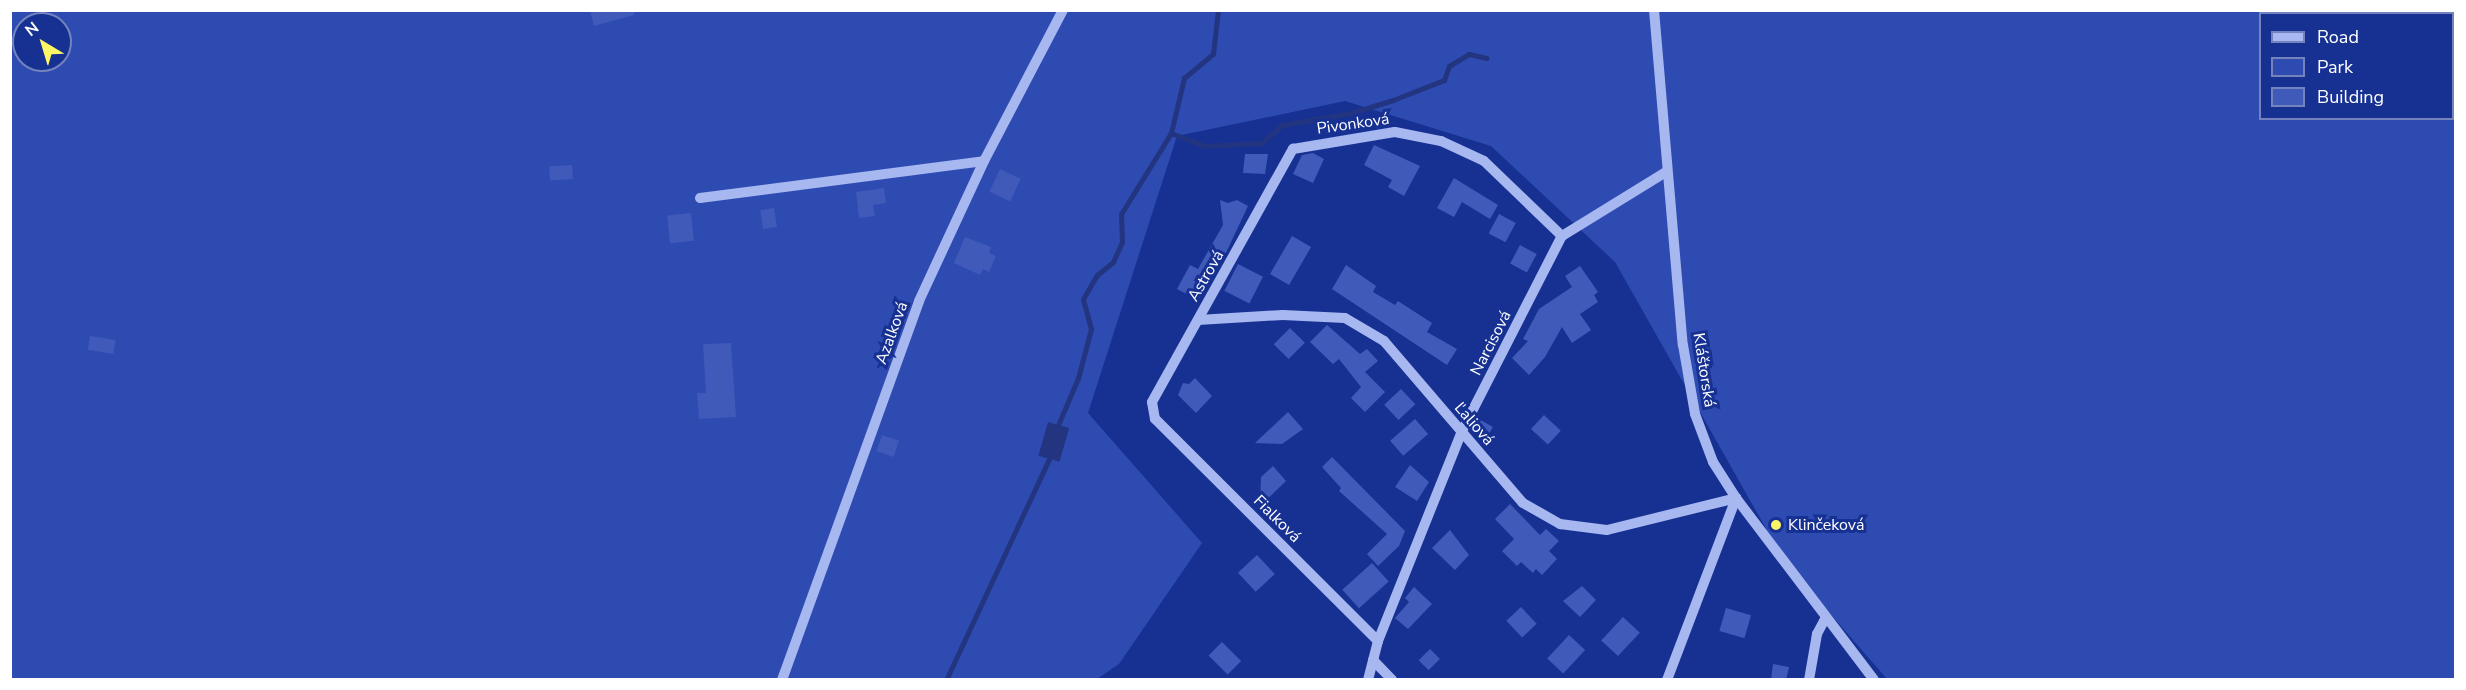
<!DOCTYPE html>
<meta charset="utf-8">
<style>
body{margin:0}
#map{position:relative;width:2466px;height:690px;overflow:hidden;background:#173193;font-family:"Nunito Sans",sans-serif}
div>[style]{position:absolute}
.green>*{inset:0;background:#2e4bb2}
.water>*{inset:0;background:#233580;transform-origin:0 0}
.stream>*{height:5px;margin:-2.5px;padding:0 2.5px;transform-origin:2.5px;border-radius:2.5px;background:#233580}
.building>*{inset:0;background:#405aba;transform-origin:0 0}
.minor>*{height:10px;margin:-5px;padding:0 5px;transform-origin:5px;border-radius:5px;background:#a7b7f0}
.dots>*{width:16px;height:16px;translate:-50% -50%;box-sizing:border-box;border:3px solid #173193;border-radius:50%}
span{translate:-50% -50%;white-space:nowrap;text-align:center;line-height:1.15;-webkit-text-stroke:6px #173193;paint-order:stroke}
.street-label{font-size:16px;color:#fff}
.poi-label{font-size:16px;color:#fff}
.left{translate:0 -50%;text-align:left}
.frame{position:absolute;inset:0;border:12px solid #fff;pointer-events:none}
.legend{position:absolute;left:2259px;top:12px;width:195px;height:108px;box-sizing:border-box;background:#173193;border:2px solid #7483be;margin:0;padding:8px 10px;list-style:none;font-size:18px;color:#fff}
.legend li{display:flex;align-items:center;gap:12px;height:30px}
.legend b{width:30px;border:2px solid #7483be}
.north{position:absolute;left:12px;top:12px;width:60px;height:60px;box-sizing:border-box;background:#173193;border:2px solid #7483be;border-radius:50%;rotate:322deg;font-size:16px;font-weight:700;line-height:24px;text-align:center;color:#fff}
.north::after{content:'';display:block;margin:auto;width:21px;height:27px;background:#fff666;clip-path:polygon(50% 0,100% 100%,50% 72%,0 100%)}
</style>
<div id="map">
<div class="green">
<i style="clip-path:polygon(evenodd,10px 11px,2455px 11px,2455px 679px,1887px 679px,1785px 562px,1615px 262px,1491px 146px,1345px 101px,1177px 136px,1088px 413px,1202px 543px,1119px 664px,1097px 679px,11px 679px,10px 11px,2260px 14px,2452px 14px,2452px 118px,2260px 118px,2260px 14px,10px 11px,24px 24px,60px 24px,60px 60px,24px 60px,24px 24px)"></i>
</div>
<div class="water">
<i style="left:1048px;top:422px;width:22px;height:35px;rotate:16deg"></i>
</div>
<div class="stream">
<i style="left:1171px;top:133px;width:36px;rotate:21deg"></i>
<i style="left:1205px;top:146px;width:57px;rotate:-3deg"></i>
<i style="left:1262px;top:143px;width:27px;rotate:-42deg"></i>
<i style="left:1282px;top:125px;width:70px;rotate:-9.9deg"></i>
<i style="left:1351px;top:113px;width:44px;rotate:-17.2deg"></i>
<i style="left:1393px;top:100px;width:55px;rotate:-21.4deg"></i>
<i style="left:1444px;top:80px;width:15px;rotate:-70deg"></i>
<i style="left:1449px;top:66px;width:23px;rotate:-31deg"></i>
<i style="left:1469px;top:54px;width:18px;rotate:13deg"></i>
<i style="left:1058px;top:425px;width:51px;rotate:-66.9deg"></i>
<i style="left:1078px;top:378px;width:51px;rotate:-75.1deg"></i>
<i style="left:1091px;top:329px;width:31px;rotate:-105deg"></i>
<i style="left:1083px;top:299px;width:28px;rotate:-60deg"></i>
<i style="left:1097px;top:275px;width:21px;rotate:-39deg"></i>
<i style="left:1113px;top:262px;width:22px;rotate:-66deg"></i>
<i style="left:1122px;top:242px;width:28px;rotate:-92deg"></i>
<i style="left:1121px;top:214px;width:95px;rotate:-58.3deg"></i>
<i style="left:1171px;top:133px;width:57px;rotate:-76.7deg"></i>
<i style="left:1184px;top:78px;width:38px;rotate:-40deg"></i>
<i style="left:1213px;top:54px;width:44px;rotate:-83.5deg"></i>
<i style="left:946px;top:680px;width:244px;rotate:-65deg"></i>
</div>
<div class="building">
<i style="clip-path:polygon(590px 10px,634px 10px,634px 15px,594px 26px)"></i>
<i style="clip-path:polygon(1374px 145px,1420px 166px,1404px 196px,1388px 187px,1392px 180px,1364px 165px)"></i>
<i style="clip-path:polygon(1313px 153px,1324px 159px,1313px 183px,1293px 174px,1302px 155px)"></i>
<i style="clip-path:polygon(1245px 154px,1268px 154px,1265px 174px,1243px 173px)"></i>
<i style="left:572px;top:165px;width:14px;height:23px;rotate:86deg"></i>
<i style="left:1000px;top:169px;width:23px;height:25px;rotate:25deg"></i>
<i style="clip-path:polygon(1454px 178px,1498px 205px,1490px 219px,1462px 202px,1454px 217px,1437px 208px)"></i>
<i style="clip-path:polygon(884px 188px,886px 203px,873px 205px,875px 216px,859px 218px,856px 192px)"></i>
<i style="clip-path:polygon(1220px 200px,1228px 203px,1237px 200px,1248px 206px,1224px 257px,1198px 300px,1177px 289px,1190px 265px,1198px 269px,1223px 225px)"></i>
<i style="left:774px;top:208px;width:19px;height:14px;rotate:81deg"></i>
<i style="left:691px;top:213px;width:28px;height:24px;rotate:84deg"></i>
<i style="left:1499px;top:214px;width:19px;height:22px;rotate:28deg"></i>
<i style="left:1292px;top:236px;width:22px;height:44px;rotate:30deg"></i>
<i style="clip-path:polygon(965px 237px,991px 247px,989px 253px,996px 256px,989px 272px,983px 269px,980px 275px,954px 263px)"></i>
<i style="left:1520px;top:245px;width:19px;height:21px;rotate:28deg"></i>
<i style="left:1238px;top:264px;width:28px;height:30px;rotate:27deg"></i>
<i style="clip-path:polygon(1346px 265px,1376px 286px,1373px 292px,1395px 305px,1398px 301px,1432px 323px,1427px 332px,1457px 349px,1447px 365px,1332px 289px)"></i>
<i style="clip-path:polygon(1580px 266px,1598px 292px,1594px 295px,1598px 302px,1580px 314px,1591px 330px,1572px 343px,1562px 327px,1545px 357px,1529px 375px,1512px 358px,1528px 341px,1523px 339px,1539px 309px,1572px 287px,1565px 276px)"></i>
<i style="clip-path:polygon(1327px 325px,1360px 354px,1367px 349px,1378px 361px,1365px 372px,1385px 392px,1365px 412px,1351px 398px,1361px 387px,1339px 359px,1333px 364px,1310px 342px)"></i>
<i style="left:1290px;top:328px;width:21px;height:23px;rotate:45deg"></i>
<i style="left:90px;top:336px;width:26px;height:14px;rotate:9deg"></i>
<i style="clip-path:polygon(731px 343px,736px 417px,699px 419px,697px 393px,706px 393px,703px 344px)"></i>
<i style="clip-path:polygon(1195px 378px,1212px 396px,1196px 413px,1178px 395px,1183px 383px,1189px 384px)"></i>
<i style="left:1401px;top:389px;width:21px;height:23px;rotate:47deg"></i>
<i style="clip-path:polygon(1288px 412px,1303px 429px,1282px 444px,1255px 443px)"></i>
<i style="left:1544px;top:415px;width:23px;height:19px;rotate:43deg"></i>
<i style="left:1415px;top:419px;width:20px;height:33px;rotate:49deg"></i>
<i style="left:1479px;top:419px;width:16px;height:15px;rotate:30deg"></i>
<i style="left:882px;top:435px;width:18px;height:17px;rotate:19deg"></i>
<i style="clip-path:polygon(1332px 457px,1405px 531px,1399px 546px,1378px 566px,1367px 554px,1387px 534px,1339px 491px,1341px 488px,1322px 467px)"></i>
<i style="clip-path:polygon(1410px 465px,1429px 482px,1417px 501px,1395px 487px)"></i>
<i style="clip-path:polygon(1273px 466px,1286px 481px,1260px 506px,1261px 477px)"></i>
<i style="clip-path:polygon(1510px 504px,1540px 535px,1546px 529px,1559px 541px,1549px 551px,1557px 559px,1542px 575px,1536px 569px,1533px 573px,1521px 562px,1517px 566px,1502px 551px,1514px 539px,1495px 519px)"></i>
<i style="clip-path:polygon(1450px 530px,1469px 555px,1455px 570px,1432px 548px)"></i>
<i style="left:1257px;top:555px;width:26px;height:26px;rotate:47deg"></i>
<i style="left:1372px;top:563px;width:25px;height:40px;rotate:48deg"></i>
<i style="clip-path:polygon(1582px 586px,1596px 600px,1580px 617px,1563px 601px)"></i>
<i style="clip-path:polygon(1414px 587px,1432px 604px,1408px 629px,1395px 618px,1409px 602px,1405px 598px)"></i>
<i style="left:1521px;top:607px;width:23px;height:20px;rotate:47deg"></i>
<i style="left:1726px;top:608px;width:26px;height:24px;rotate:16deg"></i>
<i style="left:1623px;top:617px;width:23px;height:32px;rotate:43deg"></i>
<i style="left:1569px;top:635px;width:22px;height:32px;rotate:43deg"></i>
<i style="left:1222px;top:642px;width:27px;height:19px;rotate:45deg"></i>
<i style="left:1430px;top:649px;width:14px;height:16px;rotate:45deg"></i>
<i style="clip-path:polygon(1773px 664px,1789px 667px,1786px 680px,1771px 680px)"></i>
</div>
<div class="minor">
<i style="left:1654px;top:10px;width:336px;rotate:85.1deg"></i>
<i style="left:1683px;top:345px;width:70px;rotate:80.1deg"></i>
<i style="left:1695px;top:414px;width:51px;rotate:69.4deg"></i>
<i style="left:1713px;top:462px;width:43px;rotate:57.4deg"></i>
<i style="left:1736px;top:498px;width:228px;rotate:52.8deg"></i>
<i style="left:700px;top:198px;width:286px;rotate:-7.4deg"></i>
<i style="left:1198px;top:320px;width:85px;rotate:-3.4deg"></i>
<i style="left:1283px;top:315px;width:62px;rotate:2.8deg"></i>
<i style="left:1345px;top:318px;width:45px;rotate:30.5deg"></i>
<i style="left:1384px;top:341px;width:213px;rotate:49.4deg"></i>
<i style="left:1523px;top:503px;width:43px;rotate:29.6deg"></i>
<i style="left:1560px;top:524px;width:47px;rotate:7.3deg"></i>
<i style="left:1607px;top:530px;width:133px;rotate:-13.9deg"></i>
<i style="left:1378px;top:641px;width:315px;rotate:-135.1deg"></i>
<i style="left:1155px;top:419px;width:17px;rotate:-100deg"></i>
<i style="left:1152px;top:402px;width:290px;rotate:-60.9deg"></i>
<i style="left:1293px;top:149px;width:103px;rotate:-9.5deg"></i>
<i style="left:1395px;top:132px;width:47px;rotate:11.1deg"></i>
<i style="left:1441px;top:141px;width:47px;rotate:24.9deg"></i>
<i style="left:1484px;top:161px;width:108px;rotate:43.9deg"></i>
<i style="left:1373px;top:660px;width:28px;rotate:46deg"></i>
<i style="left:782px;top:680px;width:403px;rotate:-70.1deg"></i>
<i style="left:919px;top:301px;width:154px;rotate:-65.1deg"></i>
<i style="left:984px;top:161px;width:170px;rotate:-62.4deg"></i>
<i style="left:1368px;top:680px;width:40px;rotate:-75.6deg"></i>
<i style="left:1378px;top:641px;width:224px;rotate:-68.2deg"></i>
<i style="left:1461px;top:433px;width:221px;rotate:-62.9deg"></i>
<i style="left:1562px;top:236px;width:122px;rotate:-31.6deg"></i>
<i style="left:1667px;top:680px;width:195px;rotate:-69.2deg"></i>
<i style="left:1809px;top:680px;width:47px;rotate:-80.1deg"></i>
<i style="left:1817px;top:634px;width:17px;rotate:-62deg"></i>
</div>
<div class="dots">
<i style="left:1776px;top:525px;background:#fff666"></i>
</div>
<div class="street-label">
<span style="left:1353px;top:124px;rotate:-8deg">Pivonková</span>
<span style="left:1206px;top:276px;rotate:-60deg">Astrová</span>
<span style="left:892px;top:333px;rotate:-70deg">Azalková</span>
<span style="left:1491px;top:343px;rotate:-63deg">Narcisová</span>
<span style="left:1704px;top:370px;rotate:81deg">Kláštorská</span>
<span style="left:1474px;top:424px;rotate:49deg">Ľaliová</span>
<span style="left:1277px;top:519px;rotate:45deg">Fialková</span>
</div>
<div class="poi-label">
<span class="left" style="left:1788px;top:525px">Klinčeková</span>
</div>
<div class="frame"></div>
<ul class="legend">
<li><b style="height:8px;background:#a7b7f0"></b>Road</li>
<li><b style="height:16px;background:#2e4bb2"></b>Park</li>
<li><b style="height:16px;background:#405aba"></b>Building</li>
</ul>
<div class="north">N</div>
</div>
